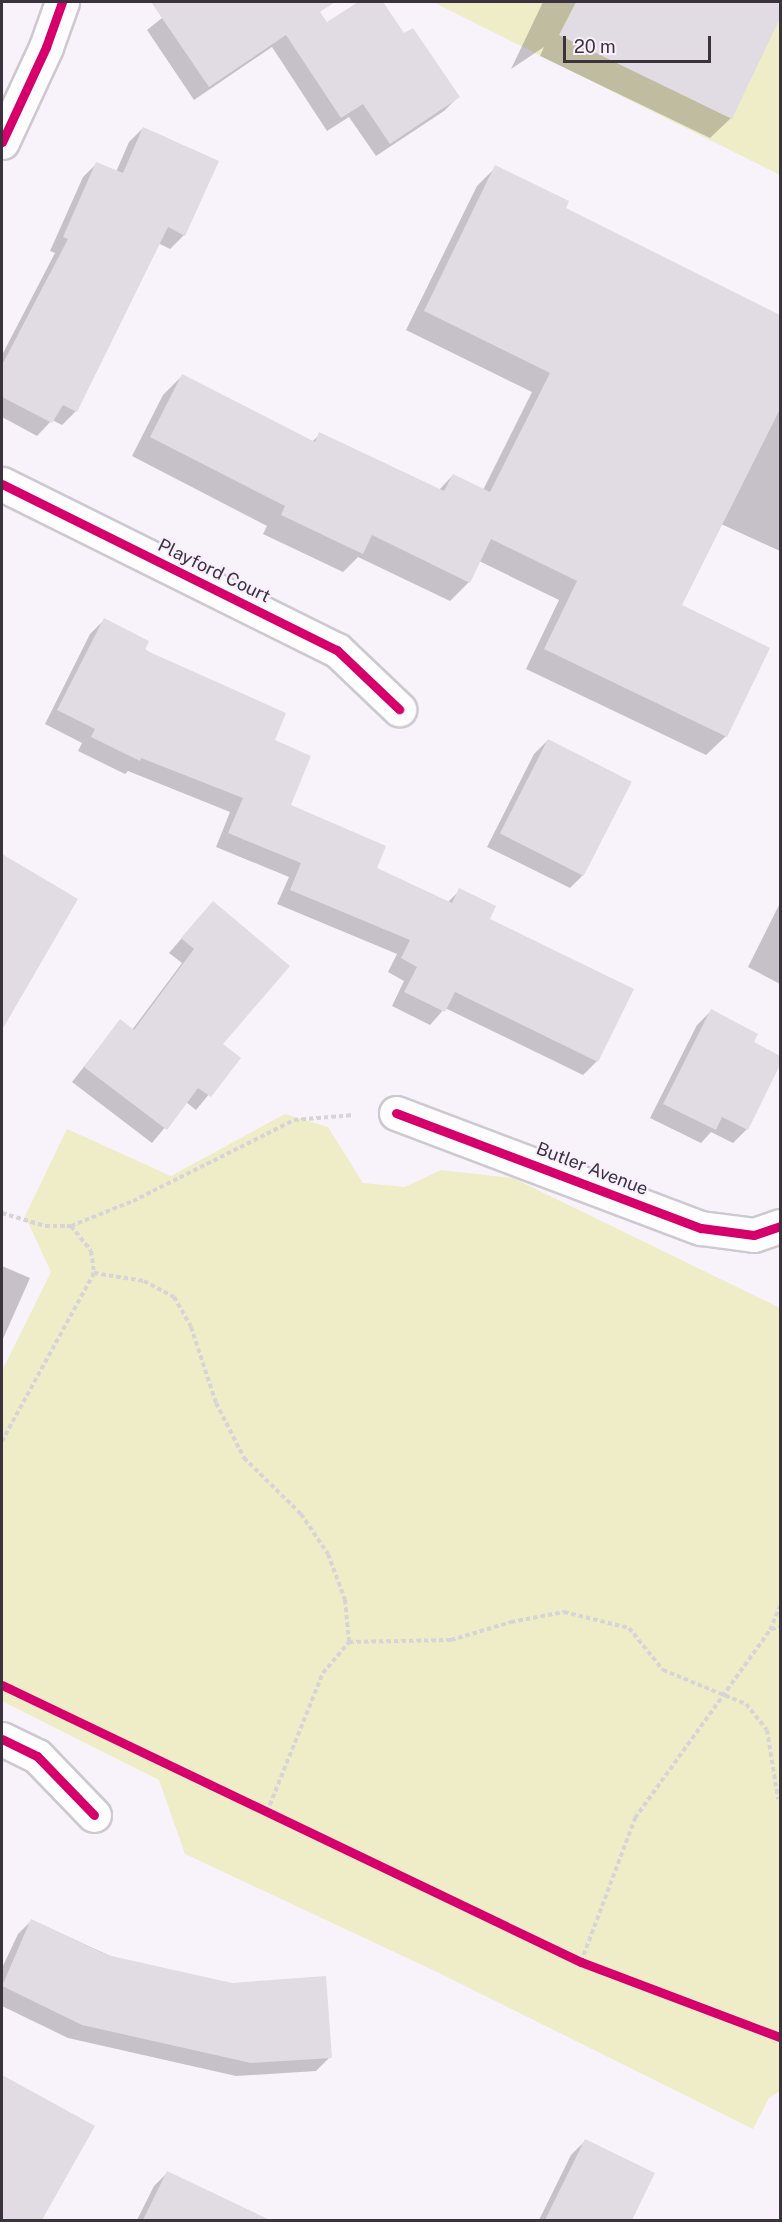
<!DOCTYPE html>
<style>
body{margin:0}
#map{position:relative;width:782px;height:2222px;overflow:hidden;background:#f8f2fa;font-family:"Public Sans",sans-serif}
div>[style]{position:absolute}
.green>*{inset:0;background:#efecc8}
.shadow>*{inset:0;background:#0003}
.building>*{inset:0;background:#e1dbe3;transform-origin:0 0}
.path>*{height:4px;margin-top:-2px;transform-origin:0;background:repeating-linear-gradient(90deg,#d7d4d7 0 4.5px,transparent 0 7.5px)}
.roads{filter:drop-shadow(2px 0 #cec8d0) drop-shadow(-2px 0 #cec8d0) drop-shadow(0 2px #cec8d0) drop-shadow(0 -2px #cec8d0)}
.street>*{height:33px;margin:-16.5px;padding:0 16.5px;transform-origin:16.5px;border-radius:16.5px;background:#fefdfe}
.cycleway>*{height:9px;margin:-4.5px;padding:0 4.5px;transform-origin:4.5px;border-radius:4.5px;background:#d6006c}
span{translate:-50% -50%;white-space:nowrap;text-align:center;line-height:1.15;-webkit-text-stroke:4.5px #faeffd;paint-order:stroke}
.street-label{font-size:18px;color:#3a333d}
.frame{position:absolute;inset:0;border:3px solid #3a333d;pointer-events:none}
.scale{position:absolute;left:563px;top:36px;width:148px;height:27px;box-sizing:border-box;border:3px solid #3a333d;border-top:0;padding-left:8px;font-size:18px;line-height:21px;white-space:nowrap;color:#3a333d;-webkit-text-stroke:4px #faeffd;paint-order:stroke}
</style>
<div id="map">
<div class="green">
<i style="clip-path:polygon(433px 2px,780px 2px,780px 175px)"></i>
<i style="clip-path:polygon(285px 1114px,328px 1127px,363px 1183px,405px 1187px,441px 1170px,513px 1178px,780px 1308px,780px 2091px,769px 2098px,753px 2129px,437px 1972px,185px 1854px,159px 1780px,2px 1701px,2px 1371px,51px 1272px,25px 1216px,67px 1129px,171px 1176px)"></i>
</div>
<div class="shadow">
<i style="clip-path:polygon(182px 2px,312px 2px,327px 24px,361px 2px,381px 2px,403px 35px,458px 97px,444px 111px,376px 156px,349px 117px,327px 131px,272px 47px,194px 100px,147px 30px)"></i>
<i style="clip-path:polygon(543px 2px,780px 2px,780px 15px,731px 118px,710px 138px,540px 56px,544px 47px,511px 69px)"></i>
<i style="clip-path:polygon(143px 128px,184px 235px,170px 249px,158px 243px,76px 411px,62px 425px,52px 420px,37px 436px,2px 417px,2px 355px,55px 253px,50px 251px,83px 177px,97px 163px,116px 172px,129px 142px)"></i>
<i style="clip-path:polygon(496px 167px,564px 209px,780px 317px,780px 551px,721px 524px,680px 606px,726px 736px,706px 755px,526px 669px,559px 600px,479px 561px,469px 582px,450px 601px,358px 557px,343px 572px,263px 534px,267px 526px,132px 456px,163px 395px,182px 376px,312px 442px,320px 434px,439px 490px,453px 475px,483px 490px,532px 392px,406px 330px,477px 186px)"></i>
<i style="clip-path:polygon(104px 620px,273px 741px,289px 806px,375px 868px,447px 903px,460px 890px,488px 919px,632px 990px,597px 1061px,583px 1075px,445px 1008px,430px 1025px,392px 1006px,404px 981px,388px 972px,397px 954px,277px 904px,289px 877px,216px 847px,230px 812px,128px 771px,125px 774px,78px 751px,82px 743px,45px 724px,90px 634px)"></i>
<i style="clip-path:polygon(548px 740px,584px 874px,570px 888px,487px 847px,534px 754px)"></i>
<i style="clip-path:polygon(780px 903px,780px 984px,748px 967px)"></i>
<i style="clip-path:polygon(200px 917px,221px 1044px,239px 1058px,196px 1110px,186px 1102px,152px 1143px,72px 1082px,120px 1021px,132px 1030px,182px 963px,169px 953px)"></i>
<i style="clip-path:polygon(2px 918px,56px 934px,9px 1004px,2px 1000px)"></i>
<i style="clip-path:polygon(711px 1011px,752px 1043px,780px 1057px,747px 1129px,733px 1143px,711px 1132px,701px 1143px,650px 1118px,697px 1025px)"></i>
<i style="clip-path:polygon(2px 1266px,30px 1278px,2px 1341px)"></i>
<i style="clip-path:polygon(32px 1920px,330px 2057px,316px 2071px,236px 2076px,68px 2038px,2px 2006px,2px 1968px,18px 1934px)"></i>
<i style="clip-path:polygon(2px 2077px,92px 2126px,41px 2220px,2px 2220px)"></i>
<i style="clip-path:polygon(585px 2141px,653px 2174px,630px 2220px,539px 2220px,571px 2155px)"></i>
<i style="clip-path:polygon(167px 2173px,261px 2218px,260px 2220px,137px 2220px,154px 2186px)"></i>
</div>
<div class="building">
<i style="clip-path:polygon(151px 2px,335px 2px,320px 12px,327px 22px,358px 2px,383px 2px,404px 33px,413px 28px,460px 97px,390px 144px,363px 104px,341px 118px,286px 35px,209px 87px)"></i>
<i style="clip-path:polygon(576px 2px,780px 2px,780px 18px,732px 119px,559px 35px)"></i>
<i style="clip-path:polygon(143px 127px,219px 161px,185px 236px,168px 227px,77px 412px,63px 405px,52px 423px,2px 397px,2px 365px,68px 239px,63px 237px,96px 162px,123px 173px)"></i>
<i style="clip-path:polygon(495px 165px,569px 201px,566px 208px,780px 315px,780px 409px,682px 605px,770px 648px,727px 737px,544px 649px,577px 581px,491px 539px,470px 583px,372px 535px,363px 554px,281px 515px,285px 506px,150px 437px,182px 374px,315px 442px,319px 432px,444px 491px,453px 474px,490px 492px,550px 373px,424px 311px)"></i>
<i style="clip-path:polygon(104px 618px,149px 641px,145px 650px,286px 713px,275px 740px,311px 756px,291px 805px,386px 846px,377px 868px,452px 903px,459px 888px,496px 906px,490px 919px,634px 989px,598px 1062px,455px 992px,445px 1012px,404px 992px,417px 967px,401px 958px,410px 940px,290px 890px,301px 863px,228px 833px,243px 798px,141px 758px,140px 761px,91px 737px,95px 729px,57px 710px)"></i>
<i style="left:548px;top:739px;width:94px;height:106px;rotate:27deg"></i>
<i style="clip-path:polygon(2px 854px,78px 899px,2px 1030px)"></i>
<i style="clip-path:polygon(213px 901px,290px 966px,223px 1044px,241px 1058px,211px 1097px,198px 1088px,167px 1130px,84px 1067px,120px 1019px,134px 1030px,194px 949px,181px 938px)"></i>
<i style="clip-path:polygon(711px 1009px,758px 1034px,754px 1042px,780px 1056px,780px 1065px,748px 1130px,722px 1117px,716px 1130px,663px 1104px)"></i>
<i style="clip-path:polygon(31px 1919px,107px 1955px,232px 1983px,326px 1976px,332px 2058px,251px 2063px,82px 2025px,2px 1986px)"></i>
<i style="clip-path:polygon(2px 2075px,95px 2126px,42px 2220px,2px 2220px)"></i>
<i style="clip-path:polygon(585px 2139px,655px 2173px,632px 2220px,545px 2220px)"></i>
<i style="clip-path:polygon(167px 2171px,270px 2220px,143px 2220px)"></i>
</div>
<div class="path">
<i style="left:2px;top:1213px;width:45px;rotate:16.8deg"></i>
<i style="left:45px;top:1226px;width:26px"></i>
<i style="left:71px;top:1226px;width:32px;rotate:51deg"></i>
<i style="left:91px;top:1251px;width:22px;rotate:82deg"></i>
<i style="left:94px;top:1273px;width:192px;rotate:118.7deg"></i>
<i style="left:71px;top:1226px;width:67px;rotate:-22deg"></i>
<i style="left:133px;top:1201px;width:180px;rotate:-26.7deg"></i>
<i style="left:294px;top:1120px;width:60px;rotate:-4.8deg"></i>
<i style="left:94px;top:1273px;width:51px;rotate:9.1deg"></i>
<i style="left:144px;top:1281px;width:34px;rotate:28deg"></i>
<i style="left:174px;top:1297px;width:34px;rotate:60deg"></i>
<i style="left:191px;top:1327px;width:80px;rotate:71.8deg"></i>
<i style="left:216px;top:1403px;width:62px;rotate:63deg"></i>
<i style="left:244px;top:1458px;width:80px;rotate:44.5deg"></i>
<i style="left:301px;top:1514px;width:48px;rotate:56deg"></i>
<i style="left:328px;top:1554px;width:49px;rotate:69.7deg"></i>
<i style="left:345px;top:1600px;width:42px;rotate:84.6deg"></i>
<i style="left:771px;top:1629px;width:9px;rotate:-13deg"></i>
<i style="left:267px;top:1812px;width:150px;rotate:-68.1deg"></i>
<i style="left:323px;top:1673px;width:40px;rotate:-50deg"></i>
<i style="left:349px;top:1642px;width:102px;rotate:-1.1deg"></i>
<i style="left:451px;top:1640px;width:63px;rotate:-16.7deg"></i>
<i style="left:511px;top:1622px;width:54px;rotate:-10.7deg"></i>
<i style="left:564px;top:1612px;width:67px;rotate:13.8deg"></i>
<i style="left:629px;top:1628px;width:54px;rotate:51deg"></i>
<i style="left:663px;top:1670px;width:90px;rotate:22.3deg"></i>
<i style="left:746px;top:1704px;width:33px;rotate:51deg"></i>
<i style="left:767px;top:1730px;width:70px;rotate:80.9deg"></i>
<i style="left:581px;top:1962px;width:154px;rotate:-69.4deg"></i>
<i style="left:635px;top:1818px;width:231px;rotate:-54.3deg"></i>
<i style="left:770px;top:1630px;width:26px;rotate:-67deg"></i>
</div>
<div class="roads">
<div class="street">
<i style="left:2px;top:142px;width:105px;rotate:-65.1deg"></i>
<i style="left:46px;top:47px;width:48px;rotate:-70.4deg"></i>
<i style="left:2px;top:484px;width:374px;rotate:26.4deg"></i>
<i style="left:337px;top:650px;width:86px;rotate:43.6deg"></i>
<i style="left:396px;top:1113px;width:326px;rotate:20.7deg"></i>
<i style="left:701px;top:1228px;width:53px;rotate:7.5deg"></i>
<i style="left:754px;top:1235px;width:28px;rotate:-19deg"></i>
<i style="left:2px;top:1739px;width:39px;rotate:26deg"></i>
<i style="left:37px;top:1756px;width:82px;rotate:46deg"></i>
</div>
</div>
<div class="cycleway">
<i style="left:2px;top:142px;width:105px;rotate:-65.1deg"></i>
<i style="left:46px;top:47px;width:48px;rotate:-70.4deg"></i>
<i style="left:2px;top:484px;width:374px;rotate:26.4deg"></i>
<i style="left:337px;top:650px;width:86px;rotate:43.6deg"></i>
<i style="left:396px;top:1113px;width:326px;rotate:20.7deg"></i>
<i style="left:701px;top:1228px;width:53px;rotate:7.5deg"></i>
<i style="left:754px;top:1235px;width:28px;rotate:-19deg"></i>
<i style="left:2px;top:1685px;width:642px;rotate:25.57deg"></i>
<i style="left:581px;top:1962px;width:213px;rotate:20.7deg"></i>
<i style="left:2px;top:1739px;width:39px;rotate:26deg"></i>
<i style="left:37px;top:1756px;width:82px;rotate:46deg"></i>
</div>
<div class="street-label">
<span style="left:214px;top:571px;rotate:26deg">Playford Court</span>
<span style="left:592px;top:1169px;rotate:21deg">Butler Avenue</span>
</div>
<div class="frame"></div>
<div class="scale">20 m</div>
</div>
